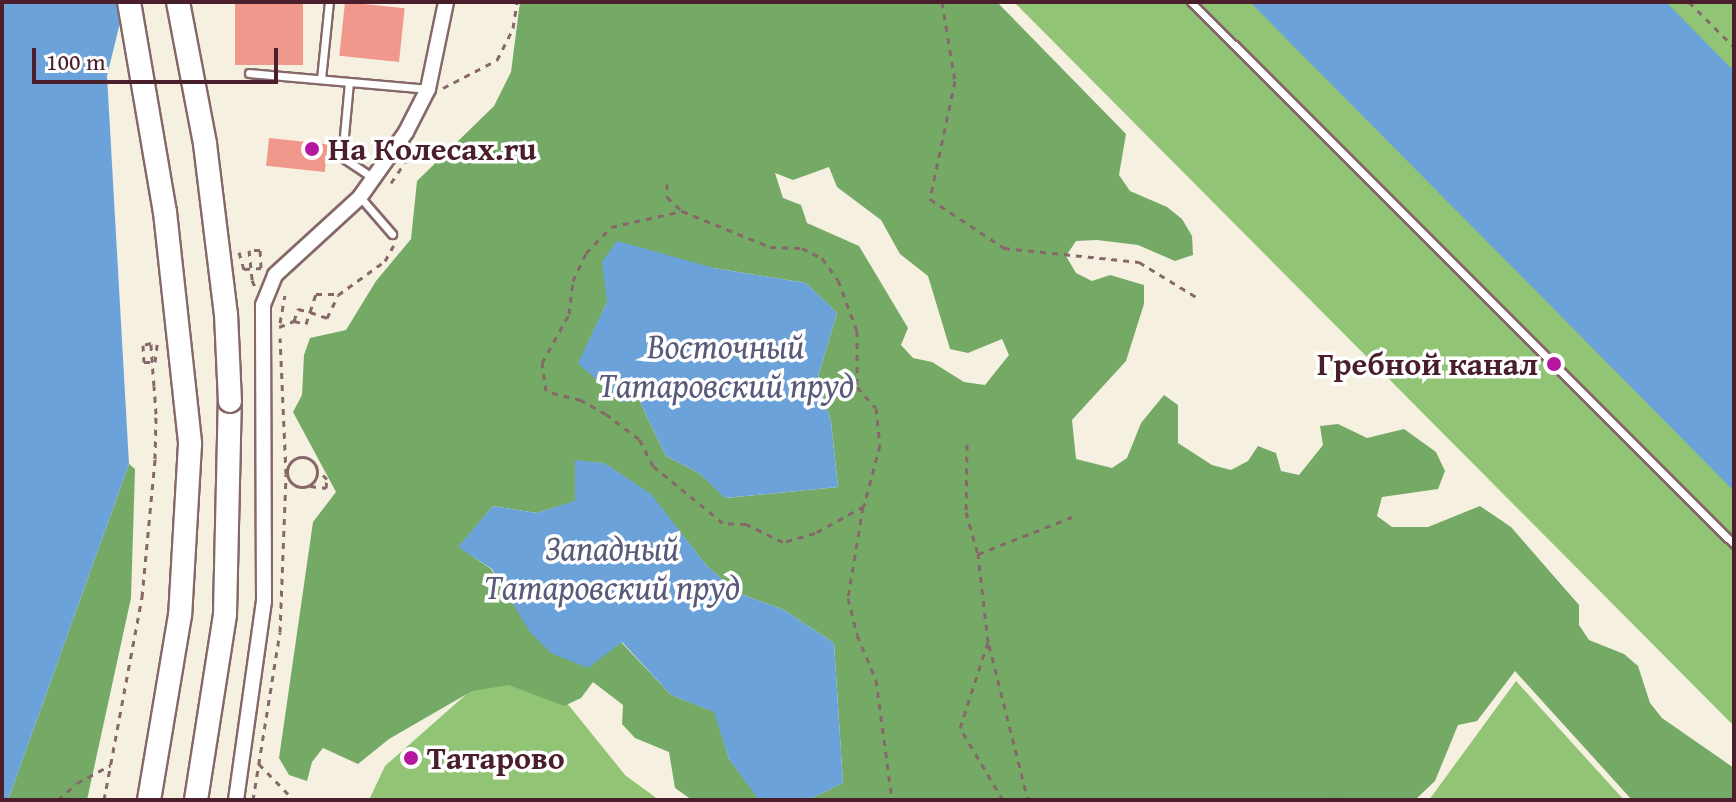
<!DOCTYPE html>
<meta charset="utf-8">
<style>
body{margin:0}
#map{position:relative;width:1736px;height:802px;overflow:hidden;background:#f6f0e0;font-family:"Gentium Book Plus",serif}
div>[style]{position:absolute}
.green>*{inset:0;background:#91c474}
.forest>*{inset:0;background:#74aa66}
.water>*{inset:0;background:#6ba2d9}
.building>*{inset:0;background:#f1988c;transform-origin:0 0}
.path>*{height:3px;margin-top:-1.5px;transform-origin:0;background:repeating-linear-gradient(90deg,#86686a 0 6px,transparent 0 12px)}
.path>.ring{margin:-1.5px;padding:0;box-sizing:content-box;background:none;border:3px solid #86686a;border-radius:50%}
.roads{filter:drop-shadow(2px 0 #86686a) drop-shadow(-2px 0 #86686a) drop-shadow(0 2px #86686a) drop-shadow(0 -2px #86686a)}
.service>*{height:7px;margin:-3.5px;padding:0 3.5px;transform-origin:3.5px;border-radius:3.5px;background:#fff}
.minor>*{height:14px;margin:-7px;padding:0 7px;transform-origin:7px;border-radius:7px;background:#fff}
.primary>*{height:22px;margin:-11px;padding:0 11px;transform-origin:11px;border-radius:11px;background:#fff}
.bridges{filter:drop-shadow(2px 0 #86686a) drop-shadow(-2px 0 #86686a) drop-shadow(0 2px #86686a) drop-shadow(0 -2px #86686a)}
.primary-bridge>*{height:22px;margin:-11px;padding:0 11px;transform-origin:11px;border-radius:11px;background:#fff}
.dots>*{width:22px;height:22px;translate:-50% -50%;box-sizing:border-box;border:4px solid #fff;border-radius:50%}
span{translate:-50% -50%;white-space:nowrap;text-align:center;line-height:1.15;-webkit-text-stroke:7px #fff;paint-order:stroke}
.poi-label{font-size:32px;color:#4a1f2b;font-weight:700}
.left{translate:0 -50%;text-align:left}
.right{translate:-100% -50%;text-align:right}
.water-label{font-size:34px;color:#595a79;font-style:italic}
.frame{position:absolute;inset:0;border:4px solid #4a1f2b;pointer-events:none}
.scale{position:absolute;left:32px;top:48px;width:246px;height:36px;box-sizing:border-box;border:4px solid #4a1f2b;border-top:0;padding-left:10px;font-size:24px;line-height:28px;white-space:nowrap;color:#4a1f2b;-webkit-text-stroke:6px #fff;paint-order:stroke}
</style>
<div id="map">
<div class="green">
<i style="clip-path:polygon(1014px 2px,1734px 2px,1734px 726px)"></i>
<i style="clip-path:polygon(521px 646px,625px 775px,659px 800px,369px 800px,385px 766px)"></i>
<i style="clip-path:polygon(1516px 681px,1624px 800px,1429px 800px)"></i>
</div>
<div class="forest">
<i style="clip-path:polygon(evenodd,520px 2px,997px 2px,1126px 134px,1119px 175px,1130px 191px,1167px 207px,1182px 219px,1192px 236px,1193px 255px,1175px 261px,1138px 245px,1097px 240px,1076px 241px,1066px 256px,1076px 273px,1092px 281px,1110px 275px,1144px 285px,1144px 304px,1126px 361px,1072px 420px,1076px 459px,1112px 468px,1127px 458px,1141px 423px,1164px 395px,1178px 405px,1178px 443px,1212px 465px,1231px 470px,1248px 461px,1258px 446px,1276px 453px,1281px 471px,1299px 475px,1323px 445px,1320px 426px,1338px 424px,1367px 438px,1404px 429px,1436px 452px,1445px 471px,1438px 489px,1382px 497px,1377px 516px,1392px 527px,1428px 527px,1480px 506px,1511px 527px,1579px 605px,1579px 625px,1589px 640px,1624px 654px,1638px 666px,1650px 703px,1662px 718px,1734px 768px,1734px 800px,1632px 800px,1515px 671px,1477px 721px,1458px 725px,1435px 781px,1415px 800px,808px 800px,843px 783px,834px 643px,784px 610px,738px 593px,707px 566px,650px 494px,604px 463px,575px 461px,576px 501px,537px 513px,493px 506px,459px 547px,491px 569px,510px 597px,621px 642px,671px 695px,715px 712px,729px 759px,760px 800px,692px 800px,675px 788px,669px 752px,635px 738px,622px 724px,623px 705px,593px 682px,581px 698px,564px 706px,509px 685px,472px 691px,389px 739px,358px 764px,323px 748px,312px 762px,307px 781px,289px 775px,279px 758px,313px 522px,336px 492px,293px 412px,302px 395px,304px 355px,310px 338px,346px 330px,376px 281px,411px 239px,417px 181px,494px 106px,511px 72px,520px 2px,829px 167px,837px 187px,881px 220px,900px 254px,928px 276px,950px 349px,968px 353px,1002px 339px,1009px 355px,985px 385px,964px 382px,932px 362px,913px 358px,901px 345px,908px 328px,859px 246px,807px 223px,801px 205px,783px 198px,775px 173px,793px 180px,829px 167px,520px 2px,714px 268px,806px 283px,837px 313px,818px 377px,831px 422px,838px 487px,726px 498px,699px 473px,666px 456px,639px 400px,579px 363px,607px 302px,714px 268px)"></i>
<i style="clip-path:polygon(129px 464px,135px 469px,131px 598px,87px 800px,8px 800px)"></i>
</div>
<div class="water">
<i style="clip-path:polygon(2px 2px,125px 2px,107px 76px,129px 464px,8px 800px,2px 800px)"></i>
<i style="clip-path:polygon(1250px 2px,1666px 2px,1734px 71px,1734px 491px)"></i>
<i style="clip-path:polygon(617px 241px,714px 268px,806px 283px,837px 313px,818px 377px,831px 422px,838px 487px,725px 498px,699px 473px,666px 456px,639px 400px,621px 402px,578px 363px,607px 302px,602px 262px)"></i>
<i style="clip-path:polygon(575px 460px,604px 463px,651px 494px,707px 566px,738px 593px,784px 610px,834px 643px,843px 783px,808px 800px,759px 800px,729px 759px,714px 712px,671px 695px,622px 642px,588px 668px,551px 653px,530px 632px,492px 569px,458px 547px,493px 506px,537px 513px,575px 501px)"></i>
</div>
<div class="building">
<i style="left:235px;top:2px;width:68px;height:63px"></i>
<i style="left:345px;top:2px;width:60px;height:54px;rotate:6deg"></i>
<i style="left:269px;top:138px;width:59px;height:28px;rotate:6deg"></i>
</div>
<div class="path">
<i style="left:942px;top:2px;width:80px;rotate:80.7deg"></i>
<i style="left:955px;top:81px;width:121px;rotate:102deg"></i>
<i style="left:930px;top:199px;width:89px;rotate:33.5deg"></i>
<i style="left:1004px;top:248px;width:136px;rotate:5.9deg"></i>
<i style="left:1139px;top:262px;width:69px;rotate:31.4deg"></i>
<i style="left:1689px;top:2px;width:64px;rotate:45deg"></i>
<i style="left:443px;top:88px;width:61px;rotate:-27.4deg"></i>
<i style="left:497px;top:60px;width:36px;rotate:-63deg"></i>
<i style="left:513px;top:28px;width:26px;rotate:-81deg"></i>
<i style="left:391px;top:183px;width:32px;rotate:-56deg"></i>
<i style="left:667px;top:184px;width:13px;rotate:90deg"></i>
<i style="left:667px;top:197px;width:21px;rotate:43deg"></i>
<i style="left:682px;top:211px;width:95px;rotate:22.2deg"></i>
<i style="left:770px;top:247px;width:32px;rotate:2deg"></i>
<i style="left:802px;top:248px;width:22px;rotate:27deg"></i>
<i style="left:822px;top:258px;width:27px;rotate:54deg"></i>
<i style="left:838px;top:280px;width:54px;rotate:69.6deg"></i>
<i style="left:857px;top:331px;width:56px;rotate:90deg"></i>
<i style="left:857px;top:387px;width:28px;rotate:48deg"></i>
<i style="left:876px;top:408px;width:37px;rotate:84deg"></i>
<i style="left:880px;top:445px;width:63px;rotate:104.7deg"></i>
<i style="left:864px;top:506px;width:56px;rotate:151.1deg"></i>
<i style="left:815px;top:533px;width:33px;rotate:164deg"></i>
<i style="left:783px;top:542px;width:41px;rotate:-154.1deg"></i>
<i style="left:746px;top:524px;width:23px;rotate:-178deg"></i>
<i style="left:723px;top:523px;width:90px;rotate:-140.8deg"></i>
<i style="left:653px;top:466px;width:30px;rotate:-117deg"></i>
<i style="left:639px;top:439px;width:41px;rotate:-142.9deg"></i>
<i style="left:606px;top:414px;width:29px;rotate:-151deg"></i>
<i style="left:581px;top:400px;width:36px;rotate:-166deg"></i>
<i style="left:546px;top:391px;width:28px;rotate:-98deg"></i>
<i style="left:542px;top:363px;width:56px;rotate:-61.1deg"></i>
<i style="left:569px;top:314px;width:33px;rotate:-83deg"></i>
<i style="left:573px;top:281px;width:31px;rotate:-65deg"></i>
<i style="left:586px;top:253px;width:36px;rotate:-46deg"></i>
<i style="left:611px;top:227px;width:73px;rotate:-12.7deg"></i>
<i style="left:239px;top:252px;width:18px;rotate:74deg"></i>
<i style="left:244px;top:269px;width:17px;rotate:-3deg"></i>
<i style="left:261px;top:268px;width:18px;rotate:-93deg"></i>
<i style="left:260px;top:250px;width:11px;rotate:180deg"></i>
<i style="left:249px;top:250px;width:30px;rotate:84deg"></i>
<i style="left:252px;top:280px;width:8px;rotate:67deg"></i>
<i style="left:294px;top:321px;width:13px;rotate:-72deg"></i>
<i style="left:298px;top:309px;width:12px;rotate:14deg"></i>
<i style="left:310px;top:312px;width:19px;rotate:-72deg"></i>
<i style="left:316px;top:294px;width:21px"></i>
<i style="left:280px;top:323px;width:28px;rotate:-80deg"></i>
<i style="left:279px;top:327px;width:16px;rotate:-22deg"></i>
<i style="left:294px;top:321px;width:12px;rotate:14deg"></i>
<i style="left:306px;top:324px;width:13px;rotate:-72deg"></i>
<i style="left:310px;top:312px;width:18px;rotate:19deg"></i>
<i style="left:327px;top:318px;width:25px;rotate:-64deg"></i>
<i style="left:338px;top:295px;width:58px;rotate:-35.9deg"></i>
<i style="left:385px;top:261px;width:18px;rotate:-61deg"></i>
<i style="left:967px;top:444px;width:68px;rotate:90.8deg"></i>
<i style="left:966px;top:512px;width:44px;rotate:74.1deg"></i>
<i class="ring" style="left:287px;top:457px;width:27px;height:27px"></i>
<i style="left:310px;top:486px;width:16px;rotate:7deg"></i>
<i style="left:326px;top:488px;width:9px;rotate:-84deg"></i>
<i style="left:327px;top:479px;width:11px;rotate:-135deg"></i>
<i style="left:863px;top:507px;width:92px;rotate:99.4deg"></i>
<i style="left:848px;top:598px;width:38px;rotate:76deg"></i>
<i style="left:857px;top:635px;width:49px;rotate:67.1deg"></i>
<i style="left:876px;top:680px;width:121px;rotate:82.4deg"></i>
<i style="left:989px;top:645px;width:160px;rotate:75.9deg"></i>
<i style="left:259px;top:764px;width:50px;rotate:45.8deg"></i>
<i style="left:58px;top:800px;width:25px;rotate:-42deg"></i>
<i style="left:77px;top:783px;width:38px;rotate:-28deg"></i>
<i style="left:104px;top:800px;width:207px;rotate:-79.4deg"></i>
<i style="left:142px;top:597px;width:139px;rotate:-84.6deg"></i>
<i style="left:155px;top:459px;width:45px;rotate:-88.7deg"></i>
<i style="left:156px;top:414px;width:28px;rotate:-94deg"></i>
<i style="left:154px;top:386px;width:12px;rotate:-95deg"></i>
<i style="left:153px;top:374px;width:31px;rotate:-94deg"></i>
<i style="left:151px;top:343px;width:8px;rotate:166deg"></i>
<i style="left:143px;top:345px;width:17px;rotate:87deg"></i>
<i style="left:144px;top:362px;width:11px"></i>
<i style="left:155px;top:362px;width:23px;rotate:-83deg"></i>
<i style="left:253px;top:800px;width:170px;rotate:-80.9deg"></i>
<i style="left:280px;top:632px;width:158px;rotate:-87.8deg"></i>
<i style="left:286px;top:474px;width:136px;rotate:-92.5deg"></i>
<i style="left:1003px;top:800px;width:84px;rotate:-120.8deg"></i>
<i style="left:960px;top:728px;width:90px;rotate:-72deg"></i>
<i style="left:988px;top:642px;width:89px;rotate:-96.5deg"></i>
<i style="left:978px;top:554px;width:101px;rotate:-21.5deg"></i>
<i style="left:1336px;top:800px;width:3px;rotate:-72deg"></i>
</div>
<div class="roads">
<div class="service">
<i style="left:1191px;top:2px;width:767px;rotate:44.95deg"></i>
<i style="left:249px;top:73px;width:180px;rotate:5.1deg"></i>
<i style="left:321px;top:79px;width:77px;rotate:-84.1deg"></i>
<i style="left:349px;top:82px;width:75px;rotate:95.3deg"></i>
<i style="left:342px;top:157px;width:37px;rotate:34deg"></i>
<i style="left:360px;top:197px;width:49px;rotate:49.1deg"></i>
</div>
<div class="minor">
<i style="left:236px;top:800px;width:201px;rotate:-82deg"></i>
<i style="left:264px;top:601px;width:296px;rotate:-90.2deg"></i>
<i style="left:263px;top:305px;width:32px;rotate:-68deg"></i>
<i style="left:275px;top:275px;width:115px;rotate:-42.5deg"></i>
<i style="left:360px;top:197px;width:80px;rotate:-54.7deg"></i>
<i style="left:406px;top:132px;width:48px;rotate:-62.9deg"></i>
<i style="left:428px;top:89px;width:89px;rotate:-78.3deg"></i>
</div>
<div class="primary">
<i style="left:196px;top:800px;width:188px;rotate:-81.1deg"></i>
<i style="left:225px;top:614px;width:213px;rotate:-88.7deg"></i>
</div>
</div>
<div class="bridges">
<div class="primary-bridge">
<i style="left:129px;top:2px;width:213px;rotate:80.3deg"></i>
<i style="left:165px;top:212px;width:233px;rotate:83.8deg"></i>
<i style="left:190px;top:444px;width:171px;rotate:93.3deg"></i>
<i style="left:180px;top:615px;width:188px;rotate:99.5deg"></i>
<i style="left:178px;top:2px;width:145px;rotate:79.2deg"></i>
<i style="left:205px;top:144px;width:171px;rotate:83deg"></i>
<i style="left:226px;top:314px;width:87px;rotate:87.4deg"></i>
</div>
</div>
<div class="dots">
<i style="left:312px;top:149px;background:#b5179e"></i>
<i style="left:1554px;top:364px;background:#b5179e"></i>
<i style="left:411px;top:758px;background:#b5179e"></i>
</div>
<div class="poi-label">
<span class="left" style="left:328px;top:149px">На Колесах.ru</span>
<span class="right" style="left:1538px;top:364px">Гребной канал</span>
<span class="left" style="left:427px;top:758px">Татарово</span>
</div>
<div class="water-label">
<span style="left:726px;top:365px">Восточный<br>Татаровский пруд</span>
<span style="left:612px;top:567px">Западный<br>Татаровский пруд</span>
</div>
<div class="frame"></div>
<div class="scale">100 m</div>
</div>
